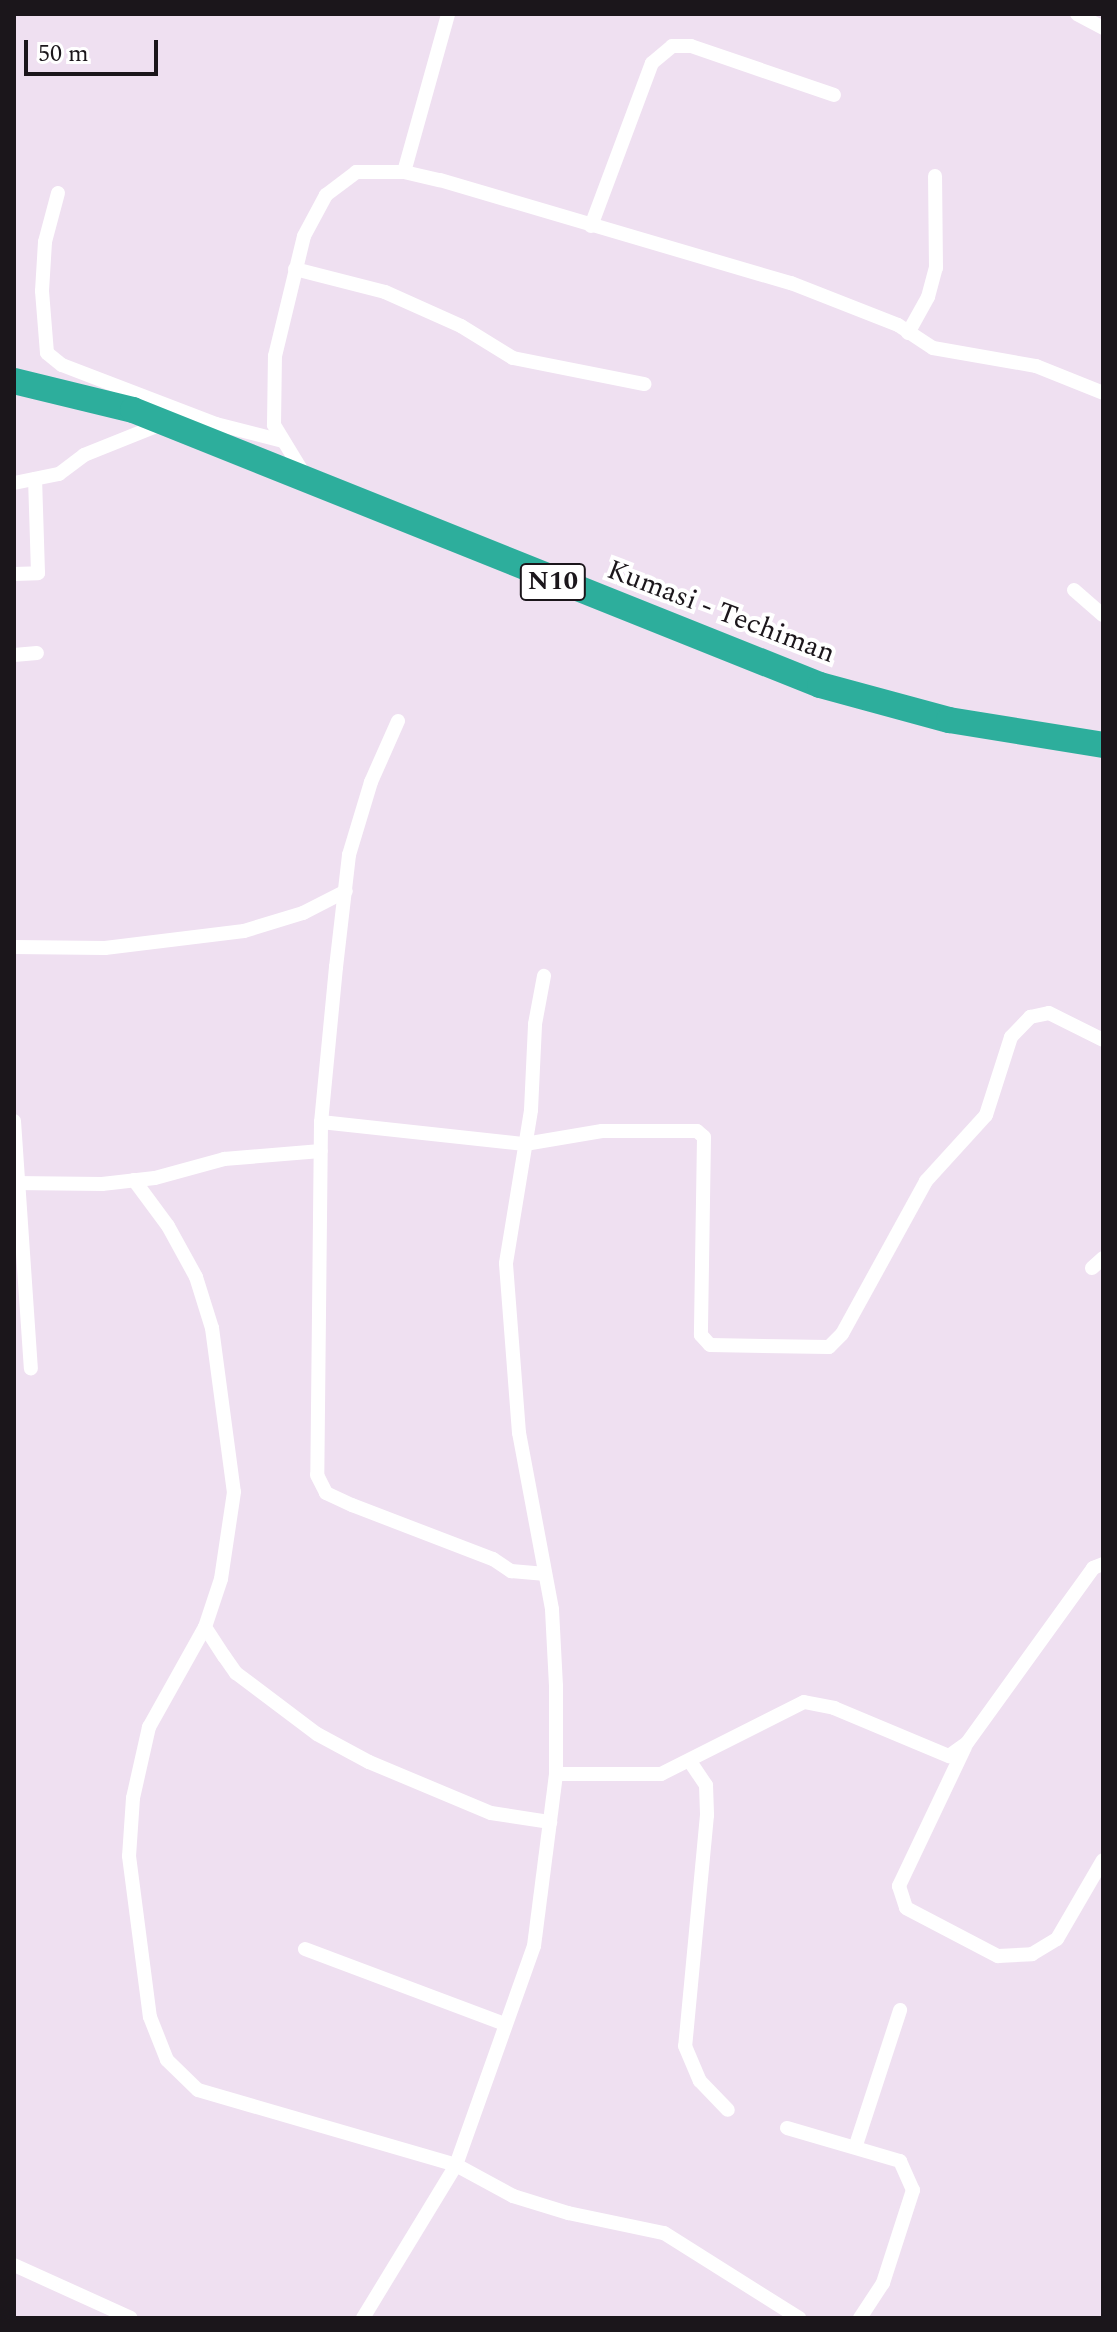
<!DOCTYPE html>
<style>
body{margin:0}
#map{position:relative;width:1117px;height:2332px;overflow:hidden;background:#efe0f1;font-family:Spectral,serif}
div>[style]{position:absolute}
.street>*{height:14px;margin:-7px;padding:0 7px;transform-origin:7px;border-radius:7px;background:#fff}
.highway>*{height:26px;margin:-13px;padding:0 13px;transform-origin:13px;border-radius:13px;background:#2dae9c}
span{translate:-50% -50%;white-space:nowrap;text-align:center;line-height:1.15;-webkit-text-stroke:8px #fff;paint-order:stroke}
.shield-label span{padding:2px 6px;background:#fff;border:2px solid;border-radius:6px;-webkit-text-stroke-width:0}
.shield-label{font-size:26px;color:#1b161b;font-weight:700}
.street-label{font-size:28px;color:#1b161b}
.frame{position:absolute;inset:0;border:16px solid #1b161b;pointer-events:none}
.scale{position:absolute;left:24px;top:40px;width:134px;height:36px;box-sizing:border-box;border:4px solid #1b161b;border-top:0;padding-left:10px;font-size:24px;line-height:28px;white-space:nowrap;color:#1b161b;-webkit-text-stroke:6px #fff;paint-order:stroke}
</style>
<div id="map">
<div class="street">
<i style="left:1077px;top:14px;width:30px;rotate:28deg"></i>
<i style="left:404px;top:172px;width:164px;rotate:-74.4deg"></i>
<i style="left:58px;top:193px;width:51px;rotate:104.9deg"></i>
<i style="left:45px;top:242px;width:49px;rotate:93.5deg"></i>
<i style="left:42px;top:291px;width:62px;rotate:85.4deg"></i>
<i style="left:47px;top:353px;width:19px;rotate:39deg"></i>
<i style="left:62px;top:365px;width:165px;rotate:21deg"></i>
<i style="left:216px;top:424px;width:69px;rotate:14.2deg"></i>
<i style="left:591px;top:226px;width:174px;rotate:-69.5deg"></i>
<i style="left:652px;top:63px;width:26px;rotate:-40deg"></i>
<i style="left:672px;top:46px;width:19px"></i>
<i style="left:691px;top:46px;width:151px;rotate:18.9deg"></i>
<i style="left:295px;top:269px;width:93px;rotate:14.3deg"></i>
<i style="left:385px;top:292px;width:83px;rotate:24.1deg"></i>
<i style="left:461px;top:326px;width:61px;rotate:31.6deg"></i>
<i style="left:513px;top:358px;width:134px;rotate:11.2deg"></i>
<i style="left:908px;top:333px;width:41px;rotate:-60.9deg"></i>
<i style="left:928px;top:297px;width:30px;rotate:-75deg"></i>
<i style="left:936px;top:268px;width:92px;rotate:-90.6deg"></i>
<i style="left:305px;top:476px;width:60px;rotate:-121.3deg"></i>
<i style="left:274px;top:425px;width:69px;rotate:-89.2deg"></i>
<i style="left:275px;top:356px;width:123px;rotate:-76.4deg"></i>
<i style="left:304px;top:236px;width:47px;rotate:-61.8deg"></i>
<i style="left:326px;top:195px;width:38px;rotate:-37deg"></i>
<i style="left:356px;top:172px;width:48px"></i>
<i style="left:404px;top:172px;width:37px;rotate:13deg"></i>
<i style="left:440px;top:180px;width:366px;rotate:16.4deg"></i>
<i style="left:791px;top:283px;width:115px;rotate:21.4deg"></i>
<i style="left:898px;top:325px;width:42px;rotate:33.3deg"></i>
<i style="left:933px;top:348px;width:105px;rotate:9.9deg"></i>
<i style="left:1036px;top:366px;width:72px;rotate:21.9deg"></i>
<i style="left:14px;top:483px;width:46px;rotate:-11.3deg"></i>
<i style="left:59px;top:474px;width:31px;rotate:-37deg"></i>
<i style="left:84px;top:455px;width:86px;rotate:-21.8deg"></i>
<i style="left:14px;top:574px;width:24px;rotate:-2deg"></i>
<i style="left:38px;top:573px;width:94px;rotate:-91.8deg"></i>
<i style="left:1074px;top:590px;width:38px;rotate:41deg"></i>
<i style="left:14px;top:655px;width:23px;rotate:-5deg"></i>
<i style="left:398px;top:721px;width:67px;rotate:113.9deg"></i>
<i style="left:371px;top:782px;width:76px;rotate:106.8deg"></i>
<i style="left:349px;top:855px;width:113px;rotate:96.6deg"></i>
<i style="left:336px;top:967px;width:156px;rotate:95.5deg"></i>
<i style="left:321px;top:1122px;width:353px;rotate:90.6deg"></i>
<i style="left:317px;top:1475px;width:20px;rotate:63deg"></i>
<i style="left:326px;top:1493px;width:29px;rotate:25deg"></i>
<i style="left:352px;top:1505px;width:151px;rotate:21deg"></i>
<i style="left:493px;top:1559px;width:22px;rotate:34deg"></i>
<i style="left:511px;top:1571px;width:32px;rotate:5deg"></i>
<i style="left:14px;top:947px;width:91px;rotate:0.6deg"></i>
<i style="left:105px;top:948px;width:140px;rotate:-7deg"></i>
<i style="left:244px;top:931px;width:62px;rotate:-17deg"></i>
<i style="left:303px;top:913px;width:48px;rotate:-27.1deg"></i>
<i style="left:14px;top:1121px;width:248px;rotate:86.1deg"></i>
<i style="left:321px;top:1122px;width:205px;rotate:6.2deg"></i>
<i style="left:525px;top:1144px;width:78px;rotate:-9.6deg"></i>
<i style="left:602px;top:1131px;width:95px"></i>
<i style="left:697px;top:1131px;width:9px;rotate:41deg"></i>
<i style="left:704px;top:1137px;width:198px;rotate:90.9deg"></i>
<i style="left:701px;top:1335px;width:13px;rotate:48deg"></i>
<i style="left:710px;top:1345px;width:119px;rotate:1deg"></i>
<i style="left:829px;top:1347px;width:18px;rotate:-45deg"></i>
<i style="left:842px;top:1334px;width:175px;rotate:-61.2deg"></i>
<i style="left:926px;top:1181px;width:89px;rotate:-47.7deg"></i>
<i style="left:986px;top:1115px;width:82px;rotate:-72.2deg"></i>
<i style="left:1011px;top:1037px;width:28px;rotate:-46deg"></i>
<i style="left:1030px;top:1017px;width:19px;rotate:-12deg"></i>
<i style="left:1049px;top:1013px;width:60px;rotate:26.6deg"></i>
<i style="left:134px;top:1180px;width:57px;rotate:53.5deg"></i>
<i style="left:168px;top:1226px;width:58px;rotate:61.2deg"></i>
<i style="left:196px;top:1277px;width:53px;rotate:72.6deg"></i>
<i style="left:212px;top:1328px;width:165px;rotate:82.4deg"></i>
<i style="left:234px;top:1492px;width:88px;rotate:98.5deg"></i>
<i style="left:221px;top:1579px;width:51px;rotate:108.4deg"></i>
<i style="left:205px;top:1627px;width:35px;rotate:57deg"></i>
<i style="left:224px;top:1656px;width:21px;rotate:55deg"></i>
<i style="left:236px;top:1673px;width:101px;rotate:37deg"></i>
<i style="left:317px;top:1734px;width:59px;rotate:28.3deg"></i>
<i style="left:369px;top:1762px;width:132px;rotate:22.7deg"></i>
<i style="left:491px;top:1813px;width:60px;rotate:8.7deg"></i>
<i style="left:14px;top:1183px;width:88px;rotate:0.7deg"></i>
<i style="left:102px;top:1184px;width:53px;rotate:-6.5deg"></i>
<i style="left:155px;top:1178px;width:72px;rotate:-15.4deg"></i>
<i style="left:224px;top:1159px;width:97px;rotate:-4.7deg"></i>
<i style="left:1092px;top:1268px;width:15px;rotate:-42deg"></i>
<i style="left:205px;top:1627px;width:115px;rotate:119.2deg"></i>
<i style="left:149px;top:1727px;width:73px;rotate:102.7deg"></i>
<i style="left:133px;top:1798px;width:58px;rotate:93.9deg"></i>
<i style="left:129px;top:1856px;width:162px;rotate:82.6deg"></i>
<i style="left:150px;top:2017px;width:46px;rotate:68.4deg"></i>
<i style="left:167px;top:2060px;width:43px;rotate:44.1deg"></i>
<i style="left:198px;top:2090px;width:269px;rotate:16.2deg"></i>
<i style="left:456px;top:2165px;width:65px;rotate:28.5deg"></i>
<i style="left:513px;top:2196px;width:58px;rotate:17.2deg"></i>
<i style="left:568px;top:2213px;width:98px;rotate:11.8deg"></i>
<i style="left:664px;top:2233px;width:160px;rotate:32.2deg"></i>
<i style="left:965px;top:1747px;width:154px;rotate:115.4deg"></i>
<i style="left:899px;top:1886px;width:23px;rotate:72deg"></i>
<i style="left:906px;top:1908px;width:104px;rotate:27.6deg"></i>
<i style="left:998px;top:1956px;width:34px;rotate:-3deg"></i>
<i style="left:1032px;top:1954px;width:29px;rotate:-31deg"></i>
<i style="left:1057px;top:1939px;width:91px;rotate:-59.8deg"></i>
<i style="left:691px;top:1763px;width:27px;rotate:56deg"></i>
<i style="left:706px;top:1785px;width:30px;rotate:88deg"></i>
<i style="left:707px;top:1815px;width:232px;rotate:95.4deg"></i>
<i style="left:685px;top:2046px;width:38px;rotate:67deg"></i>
<i style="left:700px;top:2081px;width:40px;rotate:46deg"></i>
<i style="left:556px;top:1774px;width:105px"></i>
<i style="left:661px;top:1774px;width:160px;rotate:-26.7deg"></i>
<i style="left:804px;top:1702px;width:31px;rotate:11deg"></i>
<i style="left:834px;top:1708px;width:125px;rotate:22.7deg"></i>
<i style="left:949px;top:1756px;width:22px;rotate:-36deg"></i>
<i style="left:967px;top:1743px;width:216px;rotate:-54.2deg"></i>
<i style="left:1093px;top:1568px;width:11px;rotate:-22deg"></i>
<i style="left:305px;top:1949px;width:214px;rotate:20.6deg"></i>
<i style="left:787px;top:2128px;width:118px;rotate:16.3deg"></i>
<i style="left:900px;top:2161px;width:32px;rotate:66deg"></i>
<i style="left:913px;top:2190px;width:98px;rotate:107.9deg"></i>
<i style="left:883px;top:2283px;width:42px;rotate:123.3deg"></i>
<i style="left:856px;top:2145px;width:142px;rotate:-71.9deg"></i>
<i style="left:14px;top:2265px;width:128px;rotate:24.4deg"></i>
<i style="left:363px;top:2318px;width:179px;rotate:-58.7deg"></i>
<i style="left:456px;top:2165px;width:232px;rotate:-70.4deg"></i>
<i style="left:534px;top:1946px;width:173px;rotate:-82.7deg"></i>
<i style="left:556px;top:1774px;width:88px;rotate:-90deg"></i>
<i style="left:556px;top:1686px;width:77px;rotate:-93deg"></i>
<i style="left:552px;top:1609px;width:179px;rotate:-100.6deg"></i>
<i style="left:519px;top:1433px;width:170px;rotate:-94.4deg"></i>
<i style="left:506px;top:1263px;width:155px;rotate:-80.7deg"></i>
<i style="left:531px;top:1110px;width:86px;rotate:-87.3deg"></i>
<i style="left:535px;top:1024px;width:49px;rotate:-79.4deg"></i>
</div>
<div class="highway">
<i style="left:14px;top:381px;width:122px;rotate:13.7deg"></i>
<i style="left:133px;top:410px;width:740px;rotate:21.82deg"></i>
<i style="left:820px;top:685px;width:134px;rotate:15.2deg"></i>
<i style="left:949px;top:720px;width:156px;rotate:9.2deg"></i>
</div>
<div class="shield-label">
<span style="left:553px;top:582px">N10</span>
</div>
<div class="street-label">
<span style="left:721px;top:612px;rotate:21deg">Kumasi - Techiman</span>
</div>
<div class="frame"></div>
<div class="scale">50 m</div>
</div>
